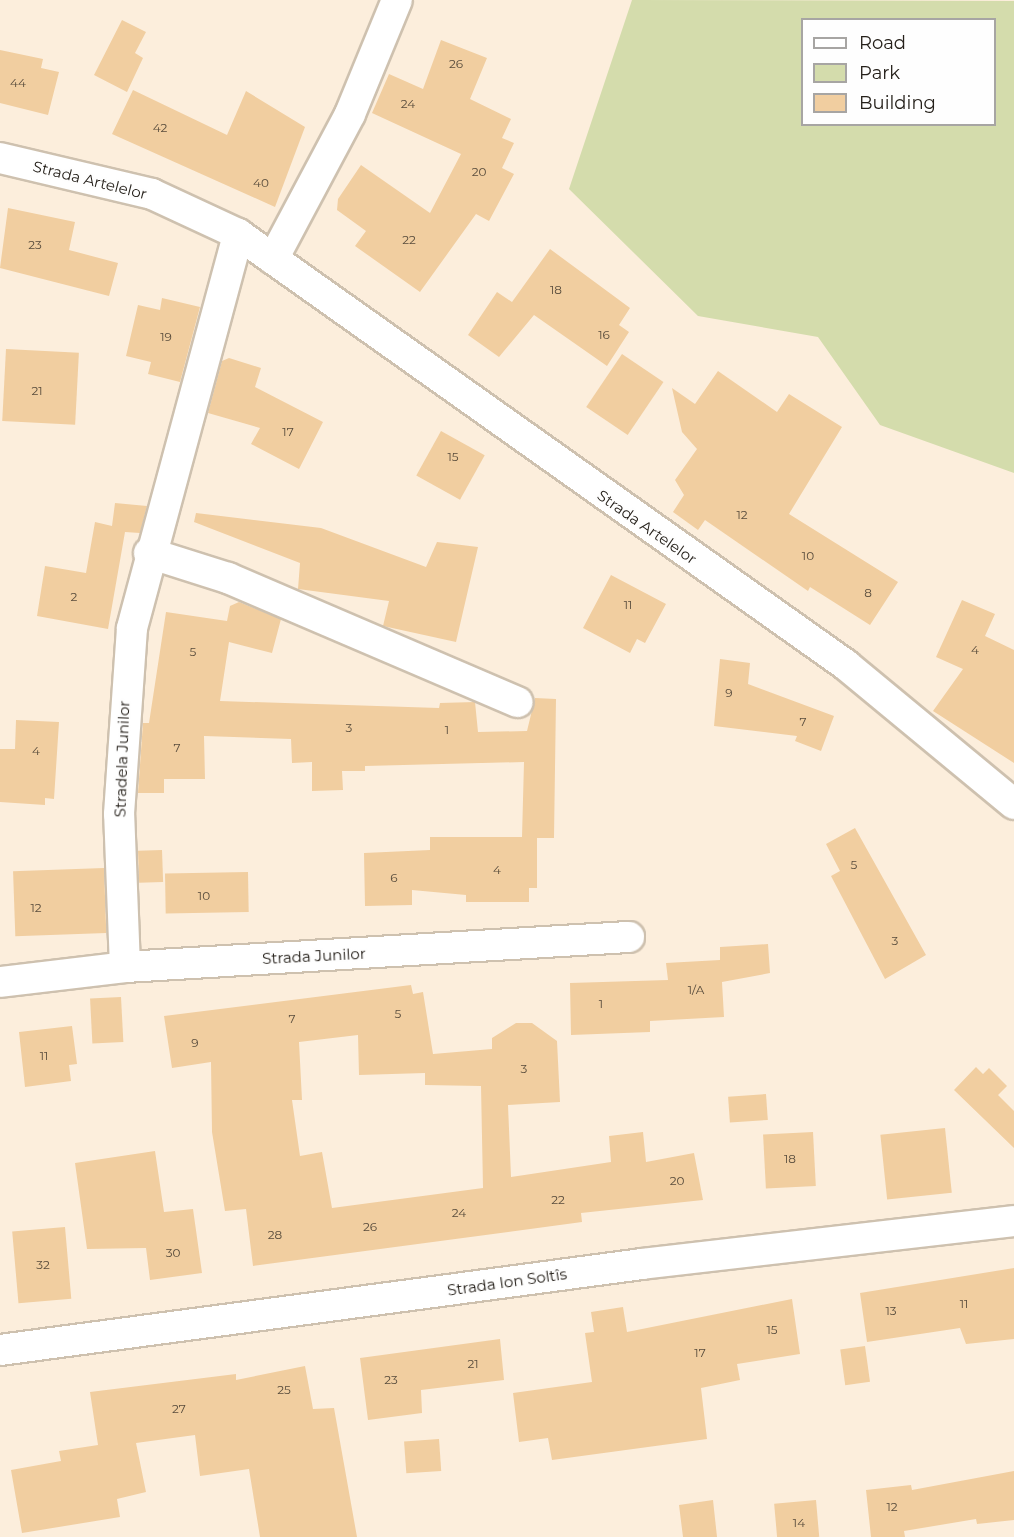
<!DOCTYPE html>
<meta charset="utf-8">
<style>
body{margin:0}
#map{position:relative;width:1014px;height:1537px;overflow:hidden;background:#fceedc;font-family:Montserrat,sans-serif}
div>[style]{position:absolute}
.green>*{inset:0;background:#d4dcac}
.building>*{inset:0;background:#f1cea0;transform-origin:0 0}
.roads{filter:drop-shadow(2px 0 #cec1af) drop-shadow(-2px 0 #cec1af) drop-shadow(0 2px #cec1af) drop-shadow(0 -2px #cec1af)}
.minor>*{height:30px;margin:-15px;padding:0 15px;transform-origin:15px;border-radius:15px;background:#fff}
span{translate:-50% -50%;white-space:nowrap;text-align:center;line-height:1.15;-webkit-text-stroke:4.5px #fefefe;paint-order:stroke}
.number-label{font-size:12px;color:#584c3c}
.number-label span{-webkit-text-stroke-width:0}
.street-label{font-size:15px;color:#25201a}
.legend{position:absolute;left:801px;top:18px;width:195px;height:108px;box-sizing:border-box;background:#fefefe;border:2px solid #a7a5a3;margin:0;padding:8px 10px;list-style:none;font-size:18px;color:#25201a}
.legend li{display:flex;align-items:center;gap:12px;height:30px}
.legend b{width:30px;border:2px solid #a7a5a3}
</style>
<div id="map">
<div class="green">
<i style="clip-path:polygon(evenodd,632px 0,1014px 1px,1014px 473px,880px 425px,818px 337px,698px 316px,569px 189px,632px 0,802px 20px,994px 20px,994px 124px,802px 124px,802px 20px)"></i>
</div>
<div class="building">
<i style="clip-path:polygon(122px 20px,146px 32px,135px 53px,143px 58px,127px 92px,94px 75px)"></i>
<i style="clip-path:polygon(441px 40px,487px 58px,470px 99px,511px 119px,502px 138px,514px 143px,502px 168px,514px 174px,489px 221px,476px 214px,420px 292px,355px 246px,366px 231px,337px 210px,338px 199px,361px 165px,430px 213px,461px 154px,372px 113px,389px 74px,423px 89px)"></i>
<i style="clip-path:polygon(0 50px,43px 59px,41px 68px,59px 72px,48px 115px,0 103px)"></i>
<i style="clip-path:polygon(133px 90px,227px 135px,246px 91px,305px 127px,275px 207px,112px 134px)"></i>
<i style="clip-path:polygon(8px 208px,75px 222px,69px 250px,118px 263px,109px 296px,0 268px)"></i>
<i style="clip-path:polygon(550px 249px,630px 308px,619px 325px,629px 332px,607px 366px,534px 315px,499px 357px,468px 335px,497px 292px,512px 302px)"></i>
<i style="clip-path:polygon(162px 298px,200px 307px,180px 382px,148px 374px,151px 362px,126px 356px,138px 305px,160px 310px)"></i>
<i style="left:6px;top:349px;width:73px;height:72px;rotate:3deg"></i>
<i style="left:622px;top:354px;width:50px;height:64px;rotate:34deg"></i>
<i style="clip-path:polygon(229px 358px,261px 368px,255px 387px,323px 422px,299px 469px,251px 444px,260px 428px,208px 413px,222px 361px)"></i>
<i style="clip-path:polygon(718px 371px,777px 412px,789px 394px,842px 427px,789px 514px,898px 582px,870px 625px,810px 587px,808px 591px,705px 520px,698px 530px,673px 512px,684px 495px,675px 480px,697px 449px,682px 432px,672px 388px,695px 404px)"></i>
<i style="left:441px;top:431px;width:50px;height:51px;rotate:29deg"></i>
<i style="clip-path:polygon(115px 503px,147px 506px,140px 533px,125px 532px,108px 629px,37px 616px,45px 566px,86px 573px,95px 522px,112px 526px)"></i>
<i style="clip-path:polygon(196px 513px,321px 528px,426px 567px,437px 542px,478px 547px,456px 642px,383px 626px,389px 601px,298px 589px,300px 563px,194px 522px)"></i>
<i style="clip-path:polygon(611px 575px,666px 604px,645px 643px,637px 639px,630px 653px,583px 628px)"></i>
<i style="clip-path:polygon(962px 600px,995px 614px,985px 636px,1014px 650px,1014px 763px,933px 711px,963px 669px,936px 657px)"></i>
<i style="clip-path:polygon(239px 602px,281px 619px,272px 653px,229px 642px,220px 701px,439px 708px,440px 703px,475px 702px,478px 732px,527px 731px,535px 698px,556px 699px,554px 838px,537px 838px,537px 888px,529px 888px,529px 902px,466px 902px,466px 895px,412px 890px,412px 905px,365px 906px,364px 853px,430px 850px,430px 837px,522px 837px,524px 762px,365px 766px,365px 771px,342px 771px,343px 790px,312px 791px,312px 762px,292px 763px,291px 739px,204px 736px,205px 779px,164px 779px,164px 793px,138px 793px,143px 723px,149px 723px,166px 612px,227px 621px,230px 606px)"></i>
<i style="clip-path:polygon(720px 659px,750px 663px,748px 684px,834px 716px,821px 751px,795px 741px,797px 736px,714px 726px)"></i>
<i style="clip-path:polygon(16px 720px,59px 722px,54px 799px,45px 798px,45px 805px,0 802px,0 749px,15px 749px)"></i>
<i style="clip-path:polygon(855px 828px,926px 955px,885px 979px,831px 876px,840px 871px,826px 844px)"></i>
<i style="left:162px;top:850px;width:32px;height:24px;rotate:88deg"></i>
<i style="left:104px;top:868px;width:65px;height:91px;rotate:88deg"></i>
<i style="left:248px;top:872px;width:40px;height:83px;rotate:89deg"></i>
<i style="clip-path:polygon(768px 944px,770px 973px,722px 982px,724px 1017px,650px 1021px,650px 1032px,571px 1035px,570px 983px,668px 980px,666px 963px,720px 960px,720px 947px)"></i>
<i style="clip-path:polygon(evenodd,411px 985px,413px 994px,423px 992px,433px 1054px,492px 1049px,492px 1038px,516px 1023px,532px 1023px,557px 1041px,560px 1102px,508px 1105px,511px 1177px,611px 1162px,609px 1136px,643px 1132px,646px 1162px,694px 1153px,703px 1200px,581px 1213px,582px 1222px,253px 1266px,246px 1209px,225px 1211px,212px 1132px,211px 1062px,172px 1068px,164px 1016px,411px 985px,358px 1035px,359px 1075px,425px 1073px,425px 1085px,481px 1086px,483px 1188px,332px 1208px,322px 1152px,300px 1156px,292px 1100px,302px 1100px,299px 1042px,358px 1035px)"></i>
<i style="left:121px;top:997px;width:45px;height:31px;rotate:87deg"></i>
<i style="clip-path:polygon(72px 1026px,77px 1064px,69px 1065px,71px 1081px,25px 1087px,19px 1032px)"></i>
<i style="clip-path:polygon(976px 1067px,983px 1074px,989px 1068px,1007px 1086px,998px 1095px,1014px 1111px,1014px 1148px,954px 1090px)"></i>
<i style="left:766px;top:1094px;width:26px;height:38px;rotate:86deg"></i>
<i style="left:945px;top:1128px;width:65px;height:65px;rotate:84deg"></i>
<i style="left:813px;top:1132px;width:54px;height:50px;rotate:87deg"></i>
<i style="clip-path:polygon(155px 1151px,164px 1212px,193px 1209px,202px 1273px,150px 1280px,146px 1248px,87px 1249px,75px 1163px)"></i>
<i style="left:65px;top:1227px;width:72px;height:53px;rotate:85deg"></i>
<i style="clip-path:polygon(1014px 1268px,1014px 1339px,966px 1344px,960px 1328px,867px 1342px,860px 1293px)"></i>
<i style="clip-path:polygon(792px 1299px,800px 1354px,737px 1364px,740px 1380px,701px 1388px,707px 1439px,552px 1460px,548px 1438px,519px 1442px,513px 1393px,592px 1382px,585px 1333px,594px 1332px,591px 1312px,623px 1307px,627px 1332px)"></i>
<i style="clip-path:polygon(500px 1339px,504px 1380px,421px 1390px,422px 1413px,368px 1420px,360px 1358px)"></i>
<i style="left:865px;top:1346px;width:36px;height:25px;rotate:82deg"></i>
<i style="clip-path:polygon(305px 1366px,313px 1409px,334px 1408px,357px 1537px,260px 1537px,249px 1469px,200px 1476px,195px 1435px,136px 1443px,146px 1492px,117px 1499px,120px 1517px,22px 1533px,11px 1470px,61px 1461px,59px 1451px,98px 1445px,90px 1392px,236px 1374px,236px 1380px)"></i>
<i style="left:439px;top:1439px;width:32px;height:35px;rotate:86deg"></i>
<i style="clip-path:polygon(1014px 1471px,1014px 1520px,977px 1524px,976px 1519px,904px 1531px,905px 1537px,871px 1537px,866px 1490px,911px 1485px,912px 1490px)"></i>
<i style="clip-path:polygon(713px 1500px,717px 1537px,683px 1537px,679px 1505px)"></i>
<i style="left:816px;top:1500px;width:37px;height:42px;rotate:85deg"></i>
</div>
<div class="roads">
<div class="minor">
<i style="left:0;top:158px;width:156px;rotate:13.3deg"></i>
<i style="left:152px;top:194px;width:95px;rotate:24.9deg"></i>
<i style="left:238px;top:234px;width:745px;rotate:35.33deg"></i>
<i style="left:846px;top:665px;width:218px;rotate:39.6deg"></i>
<i style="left:273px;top:259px;width:164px;rotate:-62deg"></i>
<i style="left:350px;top:114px;width:123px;rotate:-67.6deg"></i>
<i style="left:149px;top:553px;width:83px;rotate:17.6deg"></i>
<i style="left:228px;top:578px;width:315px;rotate:23.2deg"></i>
<i style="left:125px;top:967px;width:153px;rotate:-92.2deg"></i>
<i style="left:119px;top:814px;width:186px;rotate:-86deg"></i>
<i style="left:132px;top:628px;width:408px;rotate:-74.9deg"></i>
<i style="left:0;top:982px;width:126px;rotate:-6.8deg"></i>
<i style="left:125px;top:967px;width:505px;rotate:-3.41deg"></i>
<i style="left:0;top:1350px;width:648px;rotate:-7.63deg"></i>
<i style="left:642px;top:1264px;width:374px;rotate:-6.6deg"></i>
</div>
</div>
<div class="number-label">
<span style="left:456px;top:64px">26</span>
<span style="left:18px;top:83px">44</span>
<span style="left:408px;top:104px">24</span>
<span style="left:160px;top:128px">42</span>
<span style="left:479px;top:172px">20</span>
<span style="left:261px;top:183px">40</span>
<span style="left:409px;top:240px">22</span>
<span style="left:35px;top:245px">23</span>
<span style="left:556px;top:290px">18</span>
<span style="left:604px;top:335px">16</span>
<span style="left:166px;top:337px">19</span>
<span style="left:37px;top:391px">21</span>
<span style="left:288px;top:432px">17</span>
<span style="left:453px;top:457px">15</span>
<span style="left:742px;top:515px">12</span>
<span style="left:808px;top:556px">10</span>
<span style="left:868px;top:593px">8</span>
<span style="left:74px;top:597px">2</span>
<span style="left:628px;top:605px">11</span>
<span style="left:975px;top:650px">4</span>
<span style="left:193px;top:652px">5</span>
<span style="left:729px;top:693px">9</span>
<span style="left:803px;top:722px">7</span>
<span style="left:349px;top:728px">3</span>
<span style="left:447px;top:730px">1</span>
<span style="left:177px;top:748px">7</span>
<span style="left:36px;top:751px">4</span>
<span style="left:854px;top:865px">5</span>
<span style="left:497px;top:870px">4</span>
<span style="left:394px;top:878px">6</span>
<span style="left:204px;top:896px">10</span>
<span style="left:36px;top:908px">12</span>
<span style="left:895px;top:941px">3</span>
<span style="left:696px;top:990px">1/A</span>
<span style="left:601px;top:1004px">1</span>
<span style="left:398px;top:1014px">5</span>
<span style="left:292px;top:1019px">7</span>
<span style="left:195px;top:1043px">9</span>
<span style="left:44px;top:1056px">11</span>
<span style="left:524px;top:1069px">3</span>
<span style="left:790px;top:1159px">18</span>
<span style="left:677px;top:1181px">20</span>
<span style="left:558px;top:1200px">22</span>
<span style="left:459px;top:1213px">24</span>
<span style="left:370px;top:1227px">26</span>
<span style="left:275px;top:1235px">28</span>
<span style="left:173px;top:1253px">30</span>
<span style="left:43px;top:1265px">32</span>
<span style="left:964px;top:1304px">11</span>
<span style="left:891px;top:1311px">13</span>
<span style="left:772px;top:1330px">15</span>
<span style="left:700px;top:1353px">17</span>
<span style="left:473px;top:1364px">21</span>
<span style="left:391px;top:1380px">23</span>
<span style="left:284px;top:1390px">25</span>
<span style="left:179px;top:1409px">27</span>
<span style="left:892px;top:1507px">12</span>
<span style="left:799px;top:1523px">14</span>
</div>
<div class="street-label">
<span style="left:90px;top:180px;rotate:14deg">Strada Artelelor</span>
<span style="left:647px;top:527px;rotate:35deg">Strada Artelelor</span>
<span style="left:122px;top:759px;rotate:-88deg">Stradela Junilor</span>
<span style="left:314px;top:956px;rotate:-3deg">Strada Junilor</span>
<span style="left:507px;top:1282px;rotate:-8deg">Strada Ion Soltîs</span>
</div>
<ul class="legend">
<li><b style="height:8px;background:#fff"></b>Road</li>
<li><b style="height:16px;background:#d4dcac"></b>Park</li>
<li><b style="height:16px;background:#f1cea0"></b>Building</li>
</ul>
</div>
